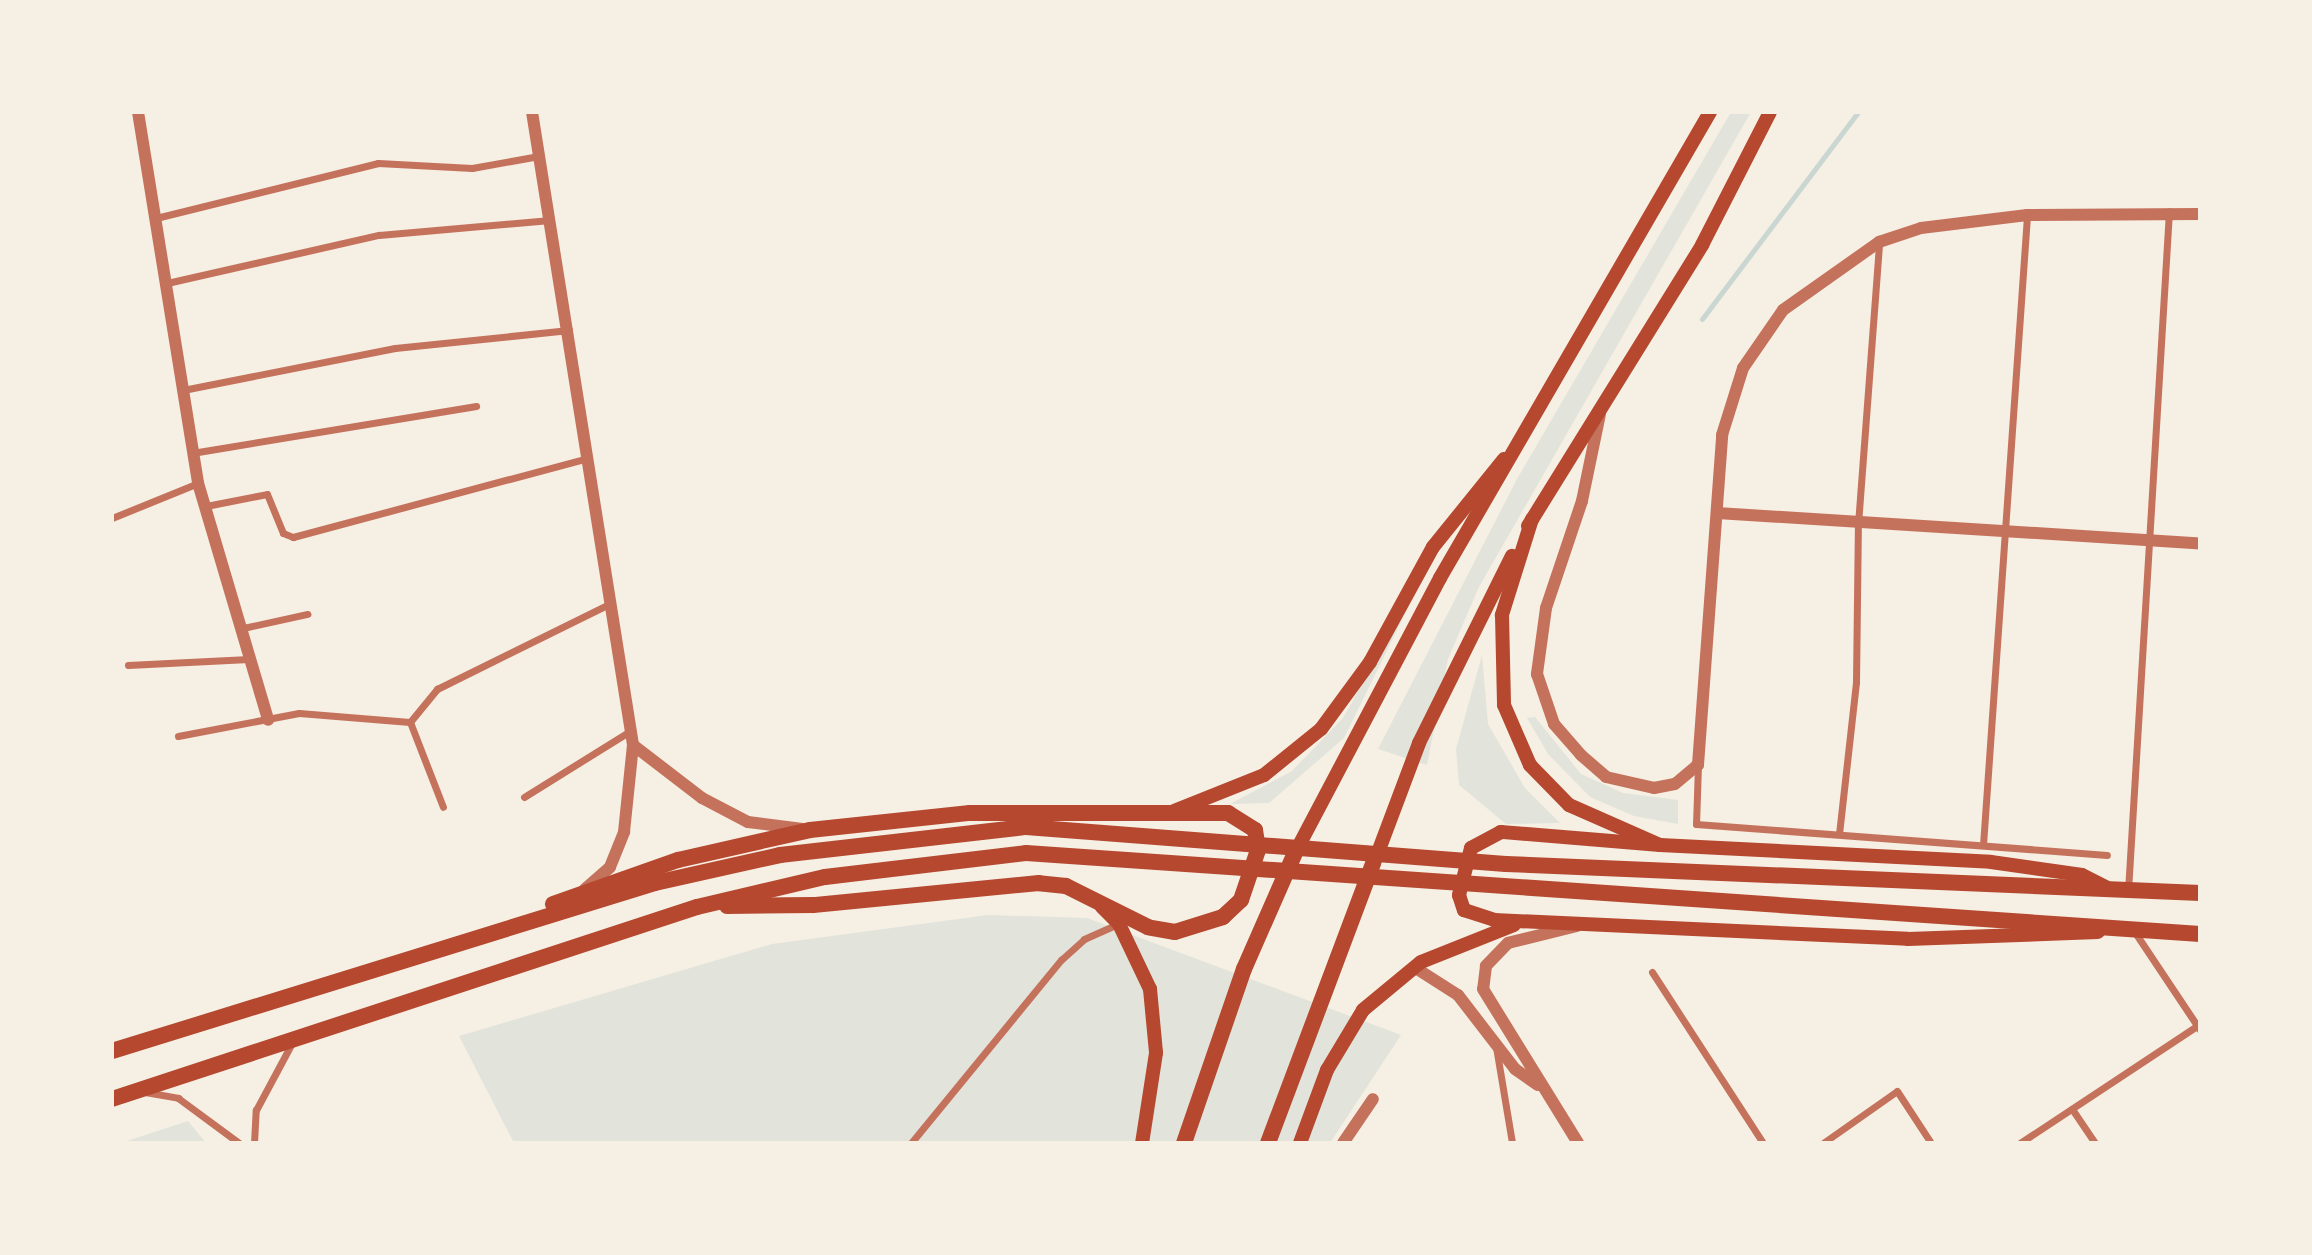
<!DOCTYPE html>
<style>
body{margin:0}
#map{position:relative;width:2312px;height:1255px;overflow:hidden;background:#f6efe4;font-family:"Source Sans 3",sans-serif}
div>[style]{position:absolute}
.green>*{inset:0;background:#e2e4dc}
.stream>*{height:5px;margin:-2.5px;padding:0 2.5px;transform-origin:2.5px;border-radius:2.5px;background:#c9d6d2}
.minor>*{height:7px;margin:-3.5px;padding:0 3.5px;transform-origin:3.5px;border-radius:3.5px;background:#c5725c}
.tertiary>*{height:12px;margin:-6px;padding:0 6px;transform-origin:6px;border-radius:6px;background:#c5725c}
.secondary>*{height:14px;margin:-7px;padding:0 7px;transform-origin:7px;border-radius:7px;background:#b5482f}
.primary>*{height:16px;margin:-8px;padding:0 8px;transform-origin:8px;border-radius:8px;background:#b5482f}
.trunk>*{height:16px;margin:-8px;padding:0 8px;transform-origin:8px;border-radius:8px;background:#b5482f}
span{translate:-50% -50%;white-space:nowrap;text-align:center;line-height:1.15;-webkit-text-stroke:5px #f6efe4;paint-order:stroke}
.frame{position:absolute;inset:0;border:114px solid #f6efe4;pointer-events:none}
</style>
<div id="map">
<div class="green">
<i style="clip-path:polygon(1731px 112px,1751px 112px,1479px 587px,1448px 659px,1427px 765px,1378px 749px,1517px 479px)"></i>
<i style="clip-path:polygon(1430px 563px,1344px 738px,1269px 803px,1230px 804px,1292px 771px,1343px 718px)"></i>
<i style="clip-path:polygon(1482px 655px,1488px 724px,1525px 788px,1560px 823px,1506px 824px,1459px 785px,1456px 749px)"></i>
<i style="clip-path:polygon(1535px 717px,1581px 774px,1623px 793px,1678px 800px,1678px 824px,1634px 816px,1590px 797px,1548px 754px,1527px 718px)"></i>
<i style="clip-path:polygon(988px 915px,1087px 918px,1401px 1035px,1330px 1143px,514px 1143px,459px 1036px,772px 944px)"></i>
<i style="clip-path:polygon(188px 1121px,206px 1143px,121px 1143px)"></i>
</div>
<div class="stream">
<i style="left:1702px;top:319px;width:259px;rotate:-53deg"></i>
</div>
<div class="minor">
<i style="left:156px;top:218px;width:229px;rotate:-13.9deg"></i>
<i style="left:378px;top:163px;width:94px;rotate:3deg"></i>
<i style="left:472px;top:168px;width:68px;rotate:-10.2deg"></i>
<i style="left:167px;top:283px;width:217px;rotate:-12.8deg"></i>
<i style="left:379px;top:235px;width:172px;rotate:-5deg"></i>
<i style="left:183px;top:390px;width:216px;rotate:-11.2deg"></i>
<i style="left:395px;top:348px;width:175px;rotate:-5.9deg"></i>
<i style="left:192px;top:453px;width:288px;rotate:-9.4deg"></i>
<i style="left:206px;top:506px;width:62px;rotate:-11.1deg"></i>
<i style="left:267px;top:494px;width:42px;rotate:67.7deg"></i>
<i style="left:283px;top:533px;width:11px;rotate:22deg"></i>
<i style="left:293px;top:537px;width:305px;rotate:-15deg"></i>
<i style="left:112px;top:518px;width:93px;rotate:-22.1deg"></i>
<i style="left:243px;top:628px;width:66px;rotate:-12.3deg"></i>
<i style="left:128px;top:665px;width:121px;rotate:-2.8deg"></i>
<i style="left:410px;top:722px;width:43px;rotate:-50.7deg"></i>
<i style="left:437px;top:689px;width:194px;rotate:-26.3deg"></i>
<i style="left:410px;top:722px;width:91px;rotate:68.8deg"></i>
<i style="left:178px;top:736px;width:123px;rotate:-10.8deg"></i>
<i style="left:299px;top:713px;width:111px;rotate:4.6deg"></i>
<i style="left:1698px;top:765px;width:59px;rotate:91.9deg"></i>
<i style="left:1696px;top:824px;width:412px;rotate:4.3deg"></i>
<i style="left:524px;top:797px;width:125px;rotate:-31.9deg"></i>
<i style="left:1839px;top:834px;width:153px;rotate:-83.6deg"></i>
<i style="left:1856px;top:682px;width:158px;rotate:-89.3deg"></i>
<i style="left:1858px;top:524px;width:283px;rotate:-85.7deg"></i>
<i style="left:1983px;top:845px;width:632px;rotate:-86deg"></i>
<i style="left:2128px;top:891px;width:681px;rotate:-86.55deg"></i>
<i style="left:2134px;top:931px;width:119px;rotate:56.3deg"></i>
<i style="left:1652px;top:972px;width:204px;rotate:57deg"></i>
<i style="left:1496px;top:1047px;width:97px;rotate:80.5deg"></i>
<i style="left:145px;top:1092px;width:34px;rotate:10deg"></i>
<i style="left:178px;top:1098px;width:76px;rotate:36.4deg"></i>
<i style="left:2072px;top:1109px;width:41px;rotate:55.9deg"></i>
<i style="left:254px;top:1143px;width:33px;rotate:-87deg"></i>
<i style="left:256px;top:1110px;width:78px;rotate:-61.8deg"></i>
<i style="left:911px;top:1143px;width:237px;rotate:-50.7deg"></i>
<i style="left:1061px;top:960px;width:31px;rotate:-42deg"></i>
<i style="left:1084px;top:939px;width:37px;rotate:-24deg"></i>
<i style="left:1823px;top:1143px;width:90px;rotate:-35.1deg"></i>
<i style="left:1897px;top:1091px;width:62px;rotate:56.8deg"></i>
<i style="left:2020px;top:1143px;width:212px;rotate:-33.5deg"></i>
</div>
<div class="tertiary">
<i style="left:138px;top:112px;width:376px;rotate:80.8deg"></i>
<i style="left:198px;top:483px;width:247px;rotate:73.5deg"></i>
<i style="left:532px;top:112px;width:641px;rotate:80.93deg"></i>
<i style="left:1600px;top:414px;width:89px;rotate:101.7deg"></i>
<i style="left:1582px;top:501px;width:113px;rotate:108.6deg"></i>
<i style="left:1546px;top:608px;width:67px;rotate:97.8deg"></i>
<i style="left:1537px;top:674px;width:53px;rotate:71.2deg"></i>
<i style="left:1554px;top:724px;width:41px;rotate:48.9deg"></i>
<i style="left:1581px;top:755px;width:33px;rotate:41deg"></i>
<i style="left:1606px;top:777px;width:49px;rotate:12.9deg"></i>
<i style="left:1654px;top:788px;width:21px;rotate:-11deg"></i>
<i style="left:1675px;top:784px;width:30px;rotate:-40deg"></i>
<i style="left:1698px;top:765px;width:331px;rotate:-85.8deg"></i>
<i style="left:1722px;top:435px;width:70px;rotate:-72.6deg"></i>
<i style="left:1743px;top:368px;width:70px;rotate:-55.4deg"></i>
<i style="left:1783px;top:310px;width:118px;rotate:-35.3deg"></i>
<i style="left:1879px;top:242px;width:44px;rotate:-18.4deg"></i>
<i style="left:1921px;top:228px;width:107px;rotate:-7deg"></i>
<i style="left:2027px;top:215px;width:173px;rotate:-0.3deg"></i>
<i style="left:1717px;top:513px;width:484px;rotate:3.6deg"></i>
<i style="left:585px;top:889px;width:33px;rotate:-41deg"></i>
<i style="left:610px;top:867px;width:38px;rotate:-68deg"></i>
<i style="left:624px;top:832px;width:87px;rotate:-84.1deg"></i>
<i style="left:633px;top:745px;width:87px;rotate:37.5deg"></i>
<i style="left:702px;top:798px;width:52px;rotate:27.6deg"></i>
<i style="left:748px;top:822px;width:55px;rotate:7.3deg"></i>
<i style="left:1577px;top:926px;width:71px;rotate:166.2deg"></i>
<i style="left:1508px;top:943px;width:32px;rotate:134deg"></i>
<i style="left:1486px;top:966px;width:23px;rotate:97deg"></i>
<i style="left:1483px;top:989px;width:181px;rotate:58.3deg"></i>
<i style="left:1414px;top:967px;width:52px;rotate:32.5deg"></i>
<i style="left:1458px;top:995px;width:93px;rotate:52.4deg"></i>
<i style="left:1515px;top:1069px;width:28px;rotate:35deg"></i>
<i style="left:1343px;top:1143px;width:53px;rotate:-55.7deg"></i>
</div>
<div class="secondary">
<i style="left:1532px;top:519px;width:101px;rotate:107.4deg"></i>
<i style="left:1502px;top:615px;width:90px;rotate:88.7deg"></i>
<i style="left:1504px;top:705px;width:65px;rotate:66.6deg"></i>
<i style="left:1530px;top:765px;width:56px;rotate:45.7deg"></i>
<i style="left:1569px;top:805px;width:99px;rotate:23.7deg"></i>
<i style="left:1660px;top:845px;width:331px;rotate:2.9deg"></i>
<i style="left:1991px;top:862px;width:92px;rotate:8.1deg"></i>
<i style="left:2082px;top:875px;width:31px;rotate:27deg"></i>
<i style="left:1528px;top:526px;width:331px;rotate:-58.2deg"></i>
<i style="left:1702px;top:245px;width:149px;rotate:-62.9deg"></i>
<i style="left:1174px;top:811px;width:97px;rotate:-21.8deg"></i>
<i style="left:1264px;top:775px;width:73px;rotate:-38.9deg"></i>
<i style="left:1321px;top:729px;width:83px;rotate:-53.8deg"></i>
<i style="left:1370px;top:662px;width:131px;rotate:-61.3deg"></i>
<i style="left:1433px;top:547px;width:113px;rotate:-51.1deg"></i>
<i style="left:1660px;top:845px;width:160px;rotate:-175.3deg"></i>
<i style="left:1501px;top:832px;width:34px;rotate:152deg"></i>
<i style="left:1471px;top:848px;width:49px;rotate:104.3deg"></i>
<i style="left:1459px;top:895px;width:16px;rotate:72deg"></i>
<i style="left:1464px;top:910px;width:32px;rotate:18deg"></i>
<i style="left:1494px;top:920px;width:414px;rotate:2.6deg"></i>
<i style="left:1908px;top:939px;width:190px;rotate:-2.1deg"></i>
<i style="left:1295px;top:853px;width:311px;rotate:-62.2deg"></i>
<i style="left:1440px;top:578px;width:539px;rotate:-59.91deg"></i>
<i style="left:1374px;top:863px;width:128px;rotate:-69.4deg"></i>
<i style="left:1419px;top:743px;width:209px;rotate:-63.6deg"></i>
<i style="left:1102px;top:907px;width:24px;rotate:45deg"></i>
<i style="left:1119px;top:924px;width:72px;rotate:64.5deg"></i>
<i style="left:1150px;top:989px;width:64px;rotate:84.6deg"></i>
<i style="left:1156px;top:1053px;width:91px;rotate:98.8deg"></i>
<i style="left:1300px;top:1143px;width:78px;rotate:-69.7deg"></i>
<i style="left:1327px;top:1070px;width:70px;rotate:-59deg"></i>
<i style="left:1363px;top:1010px;width:75px;rotate:-39.6deg"></i>
<i style="left:1421px;top:962px;width:100px;rotate:-21.7deg"></i>
</div>
<div class="primary">
<i style="left:553px;top:904px;width:133px;rotate:-19.4deg"></i>
<i style="left:678px;top:860px;width:135px;rotate:-12.8deg"></i>
<i style="left:810px;top:830px;width:161px;rotate:-6.1deg"></i>
<i style="left:970px;top:813px;width:258px"></i>
<i style="left:1228px;top:813px;width:32px;rotate:32deg"></i>
<i style="left:1255px;top:830px;width:20px;rotate:81deg"></i>
<i style="left:1258px;top:850px;width:53px;rotate:108.8deg"></i>
<i style="left:1241px;top:900px;width:25px;rotate:137deg"></i>
<i style="left:1223px;top:917px;width:50px;rotate:162.6deg"></i>
<i style="left:1175px;top:932px;width:27px;rotate:-170deg"></i>
<i style="left:1148px;top:927px;width:92px;rotate:-153.4deg"></i>
<i style="left:1066px;top:886px;width:27px;rotate:-174deg"></i>
<i style="left:1039px;top:883px;width:227px;rotate:174.4deg"></i>
<i style="left:813px;top:905px;width:86px;rotate:179.3deg"></i>
<i style="left:112px;top:1051px;width:568px;rotate:-17.19deg"></i>
<i style="left:655px;top:883px;width:128px;rotate:-12.6deg"></i>
<i style="left:780px;top:855px;width:248px;rotate:-6.5deg"></i>
<i style="left:1026px;top:827px;width:481px;rotate:4.4deg"></i>
<i style="left:1506px;top:864px;width:695px;rotate:2.39deg"></i>
<i style="left:112px;top:1099px;width:616px;rotate:-18.17deg"></i>
<i style="left:697px;top:907px;width:131px;rotate:-13.2deg"></i>
<i style="left:825px;top:877px;width:202px;rotate:-6.8deg"></i>
<i style="left:1026px;top:853px;width:1177px;rotate:3.95deg"></i>
</div>
<div class="trunk">
<i style="left:1184px;top:1143px;width:184px;rotate:-71deg"></i>
<i style="left:1244px;top:969px;width:127px;rotate:-66.3deg"></i>
<i style="left:1268px;top:1143px;width:298px;rotate:-69.4deg"></i>
</div>
<div class="frame"></div>
</div>
